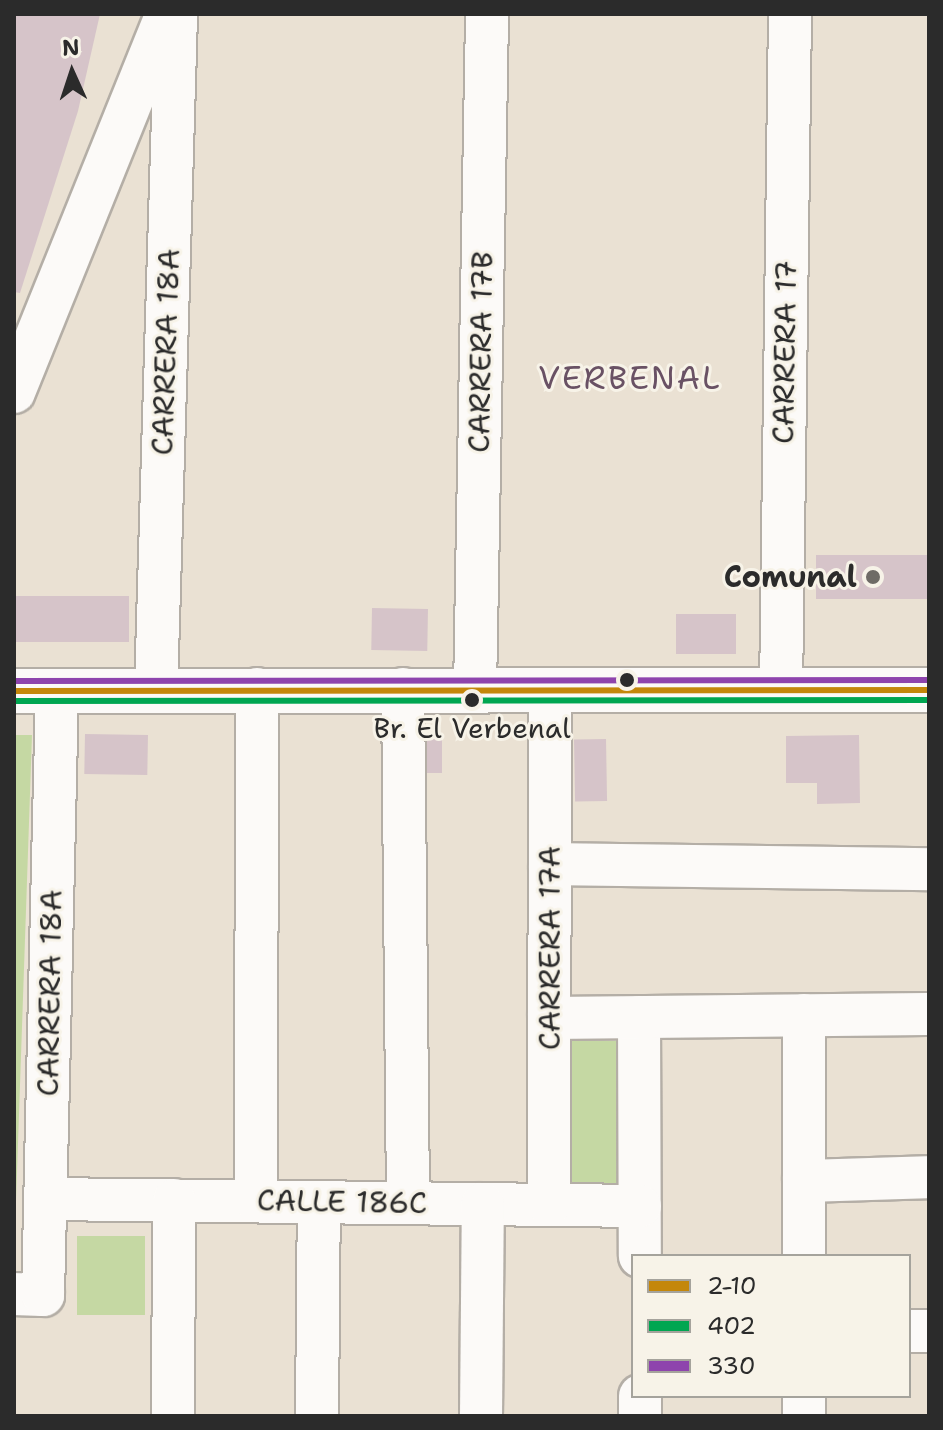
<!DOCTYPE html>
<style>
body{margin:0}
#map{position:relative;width:943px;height:1430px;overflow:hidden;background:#eae1d3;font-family:"Shantell Sans",sans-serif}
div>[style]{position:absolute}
.green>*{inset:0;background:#c5d8a3;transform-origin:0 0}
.building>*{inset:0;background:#d6c4c9;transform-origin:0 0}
.roads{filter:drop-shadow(2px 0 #b4aea6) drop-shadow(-2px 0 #b4aea6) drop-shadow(0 2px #b4aea6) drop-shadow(0 -2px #b4aea6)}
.minor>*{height:42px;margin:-21px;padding:0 21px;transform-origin:21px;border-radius:21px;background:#fcfaf8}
.tertiary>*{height:44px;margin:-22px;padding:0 22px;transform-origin:22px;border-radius:22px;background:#fcfaf8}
.bus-1>*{height:6px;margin:-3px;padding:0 3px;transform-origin:3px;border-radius:3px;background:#c4870b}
.bus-2>*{height:6px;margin:-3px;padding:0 3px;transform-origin:3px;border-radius:3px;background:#00a651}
.bus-3>*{height:6px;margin:-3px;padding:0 3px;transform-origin:3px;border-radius:3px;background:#8e44ad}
.dots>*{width:22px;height:22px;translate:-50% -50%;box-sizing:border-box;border:4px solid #f7f3e8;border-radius:50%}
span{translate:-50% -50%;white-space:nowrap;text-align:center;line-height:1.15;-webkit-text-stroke:6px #f7f3e8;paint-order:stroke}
.bus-label{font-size:28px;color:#2b2b2b}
.street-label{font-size:30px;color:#2b2b2b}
.poi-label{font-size:30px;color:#2b2b2b;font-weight:700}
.right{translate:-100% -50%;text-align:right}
.neighbourhood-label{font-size:32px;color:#695164;letter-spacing:2px}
.frame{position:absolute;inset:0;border:16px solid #2b2b2b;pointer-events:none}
.legend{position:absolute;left:631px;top:1254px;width:280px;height:144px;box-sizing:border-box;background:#f7f3e8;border:2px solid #a5a39c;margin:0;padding:10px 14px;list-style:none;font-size:24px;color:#2b2b2b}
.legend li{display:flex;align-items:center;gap:16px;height:40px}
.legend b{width:40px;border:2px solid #a5a39c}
.north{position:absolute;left:32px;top:32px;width:80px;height:80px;-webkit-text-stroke:6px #f7f3e8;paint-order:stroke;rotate:357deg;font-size:22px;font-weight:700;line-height:32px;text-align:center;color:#2b2b2b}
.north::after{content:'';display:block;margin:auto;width:28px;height:36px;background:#2b2b2b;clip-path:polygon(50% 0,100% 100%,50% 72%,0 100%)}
</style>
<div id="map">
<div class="green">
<i style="clip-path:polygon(14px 735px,32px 735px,14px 1260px)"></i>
<i style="left:568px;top:1041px;width:56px;height:158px"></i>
<i style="left:77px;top:1236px;width:68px;height:79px"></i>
</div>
<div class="building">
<i style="clip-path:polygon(14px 14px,100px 14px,78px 111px,20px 293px,14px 292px)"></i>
<i style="left:816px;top:555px;width:113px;height:44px"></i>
<i style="left:129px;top:596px;width:46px;height:115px;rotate:90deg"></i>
<i style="left:372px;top:608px;width:56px;height:42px;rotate:1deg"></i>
<i style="left:736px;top:614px;width:40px;height:60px;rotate:90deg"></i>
<i style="left:85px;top:734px;width:63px;height:40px;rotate:1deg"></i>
<i style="clip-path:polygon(859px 735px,860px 803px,817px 804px,817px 783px,786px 783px,786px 736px)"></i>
<i style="left:427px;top:738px;width:15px;height:35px"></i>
<i style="left:606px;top:739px;width:62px;height:32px;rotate:89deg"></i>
</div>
<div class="roads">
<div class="minor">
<i style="left:14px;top:392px;width:406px;rotate:-68deg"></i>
<i style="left:156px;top:689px;width:675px;rotate:-88.3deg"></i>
<i style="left:403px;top:689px;width:514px;rotate:89.44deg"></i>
<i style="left:475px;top:691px;width:677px;rotate:-88.98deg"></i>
<i style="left:781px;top:691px;width:677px;rotate:-89.24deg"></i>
<i style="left:550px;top:864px;width:379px;rotate:0.8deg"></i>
<i style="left:639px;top:1017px;width:239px;rotate:89.8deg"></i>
<i style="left:549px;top:1018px;width:380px;rotate:-0.6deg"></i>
<i style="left:804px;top:1181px;width:125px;rotate:-1.8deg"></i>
<i style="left:45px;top:1199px;width:595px;rotate:0.67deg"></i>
<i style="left:256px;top:1201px;width:512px;rotate:-89.89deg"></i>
<i style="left:549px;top:1205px;width:514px;rotate:-89.89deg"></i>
<i style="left:804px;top:1256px;width:241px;rotate:-90deg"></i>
<i style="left:14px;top:1294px;width:29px;rotate:2deg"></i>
<i style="left:43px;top:1295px;width:604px;rotate:-88.67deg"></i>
<i style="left:909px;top:1331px;width:20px"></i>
<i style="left:640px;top:1396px;width:20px;rotate:90deg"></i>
<i style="left:173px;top:1416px;width:216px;rotate:-89.7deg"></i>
<i style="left:317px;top:1416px;width:214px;rotate:-89.5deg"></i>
<i style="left:481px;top:1416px;width:212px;rotate:-89.5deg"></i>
<i style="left:804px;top:1416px;width:20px;rotate:-90deg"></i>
</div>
<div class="tertiary">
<i style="left:14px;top:691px;width:915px;rotate:-0.06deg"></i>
</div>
</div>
<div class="bus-1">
<i style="left:14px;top:691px;width:915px;rotate:-0.06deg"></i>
</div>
<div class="bus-2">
<i style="left:14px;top:701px;width:915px;rotate:-0.06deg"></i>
</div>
<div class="bus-3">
<i style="left:14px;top:681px;width:915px;rotate:-0.06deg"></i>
</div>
<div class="dots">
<i style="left:873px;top:577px;background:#6e6b66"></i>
<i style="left:627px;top:680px;background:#2b2b2b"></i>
<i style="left:472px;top:700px;background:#2b2b2b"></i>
</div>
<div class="bus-label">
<span style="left:472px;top:728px">Br. El Verbenal</span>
</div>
<div class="street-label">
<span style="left:166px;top:352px;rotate:-88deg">CARRERA 18A</span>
<span style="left:481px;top:352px;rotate:-89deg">CARRERA 17B</span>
<span style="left:785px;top:352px;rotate:-89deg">CARRERA 17</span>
<span style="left:550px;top:948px;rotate:-90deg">CARRERA 17A</span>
<span style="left:50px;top:993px;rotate:-89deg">CARRERA 18A</span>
<span style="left:342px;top:1202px;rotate:1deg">CALLE 186C</span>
</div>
<div class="poi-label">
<span class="right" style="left:857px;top:577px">Comunal</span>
</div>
<div class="neighbourhood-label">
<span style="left:630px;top:378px">VERBENAL</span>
</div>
<div class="frame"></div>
<ul class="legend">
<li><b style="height:10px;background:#c4870b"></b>2-10</li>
<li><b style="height:10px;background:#00a651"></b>402</li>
<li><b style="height:10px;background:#8e44ad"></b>330</li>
</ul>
<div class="north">N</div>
</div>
